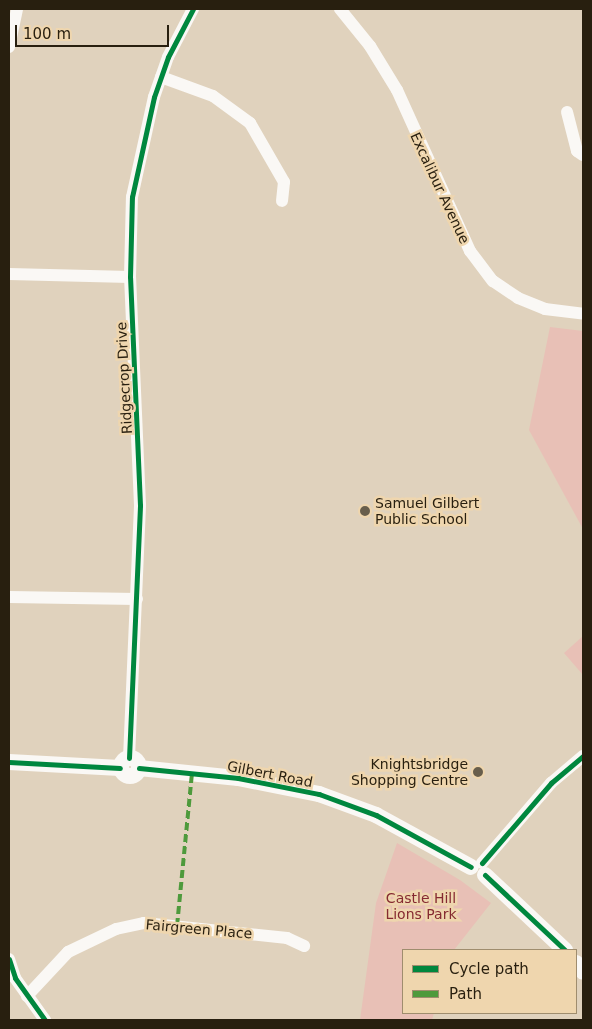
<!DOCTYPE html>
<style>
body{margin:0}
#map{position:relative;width:592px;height:1029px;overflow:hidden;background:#e0d2bd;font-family:"DejaVu Sans",sans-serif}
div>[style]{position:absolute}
.green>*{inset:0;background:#e8c0b6}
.minor>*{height:12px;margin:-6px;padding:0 6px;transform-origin:6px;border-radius:6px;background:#faf8f5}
.secondary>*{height:16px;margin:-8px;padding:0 8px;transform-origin:8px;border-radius:8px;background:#faf8f5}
.secondary>.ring{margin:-8px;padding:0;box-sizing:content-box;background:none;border:16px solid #faf8f5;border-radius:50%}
.quiet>*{height:4px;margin-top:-2px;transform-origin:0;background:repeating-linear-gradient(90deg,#4e9a3c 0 8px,transparent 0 12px)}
.cycleway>*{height:5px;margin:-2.5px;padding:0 2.5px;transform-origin:2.5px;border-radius:2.5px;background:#00873e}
.dots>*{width:14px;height:14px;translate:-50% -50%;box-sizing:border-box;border:2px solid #efd6ae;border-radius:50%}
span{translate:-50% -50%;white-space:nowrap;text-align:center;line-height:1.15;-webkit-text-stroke:5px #efd6ae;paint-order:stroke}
.street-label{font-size:14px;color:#281f0f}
.poi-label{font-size:14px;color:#281f0f}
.left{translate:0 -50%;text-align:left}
.right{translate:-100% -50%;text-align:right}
.park-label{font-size:14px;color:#852a31}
.frame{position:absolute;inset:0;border:10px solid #281f0f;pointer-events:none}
.legend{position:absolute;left:402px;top:949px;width:175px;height:65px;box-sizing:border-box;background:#efd6ae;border:1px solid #9f8d6e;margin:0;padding:6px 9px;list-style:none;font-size:15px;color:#281f0f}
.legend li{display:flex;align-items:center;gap:10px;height:25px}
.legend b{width:25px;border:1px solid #9f8d6e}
.scale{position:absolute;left:15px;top:25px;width:154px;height:22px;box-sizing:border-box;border:2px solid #281f0f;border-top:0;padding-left:6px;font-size:15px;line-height:18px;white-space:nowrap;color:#281f0f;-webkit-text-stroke:4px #efd6ae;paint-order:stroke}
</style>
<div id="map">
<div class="green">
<i style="clip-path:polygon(550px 327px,583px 331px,583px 529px,529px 430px)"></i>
<i style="clip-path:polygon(583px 636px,583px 675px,564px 653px)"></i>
<i style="clip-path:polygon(397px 843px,460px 880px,491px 903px,454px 950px,403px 950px,403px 1013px,434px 1013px,432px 1020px,360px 1020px,376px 903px)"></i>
</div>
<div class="minor">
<i style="left:340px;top:9px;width:48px;rotate:51deg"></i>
<i style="left:370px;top:46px;width:52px;rotate:58.5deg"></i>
<i style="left:397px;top:90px;width:177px;rotate:65.6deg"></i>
<i style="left:470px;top:251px;width:38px;rotate:53deg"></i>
<i style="left:493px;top:281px;width:30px;rotate:34deg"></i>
<i style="left:518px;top:298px;width:29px;rotate:22deg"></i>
<i style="left:545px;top:309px;width:38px;rotate:7deg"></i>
<i style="left:9px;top:47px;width:39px;rotate:-78deg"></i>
<i style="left:161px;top:77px;width:55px;rotate:20.1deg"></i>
<i style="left:213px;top:96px;width:46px;rotate:36.1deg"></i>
<i style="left:250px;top:123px;width:68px;rotate:60deg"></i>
<i style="left:284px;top:182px;width:19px;rotate:96deg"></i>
<i style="left:567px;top:112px;width:40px;rotate:75.6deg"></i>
<i style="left:577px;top:151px;width:7px;rotate:34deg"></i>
<i style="left:9px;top:274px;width:121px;rotate:1.4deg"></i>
<i style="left:9px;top:597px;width:128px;rotate:0.9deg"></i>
<i style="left:129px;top:758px;width:253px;rotate:-87.5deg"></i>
<i style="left:140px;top:505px;width:228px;rotate:-92.5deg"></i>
<i style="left:130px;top:277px;width:80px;rotate:-88.6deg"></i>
<i style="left:132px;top:197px;width:102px;rotate:-77.6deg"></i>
<i style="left:154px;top:97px;width:42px;rotate:-70.7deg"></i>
<i style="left:168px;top:57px;width:54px;rotate:-62.5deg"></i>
<i style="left:482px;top:863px;width:106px;rotate:-49.2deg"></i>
<i style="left:551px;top:783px;width:42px;rotate:-40.2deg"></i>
<i style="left:9px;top:959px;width:20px;rotate:72deg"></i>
<i style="left:15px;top:978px;width:52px;rotate:54.5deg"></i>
<i style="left:27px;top:996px;width:60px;rotate:-47deg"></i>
<i style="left:68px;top:952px;width:53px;rotate:-25.6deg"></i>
<i style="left:116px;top:929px;width:29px;rotate:-12deg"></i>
<i style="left:144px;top:923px;width:144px;rotate:6deg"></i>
<i style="left:287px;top:938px;width:19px;rotate:25deg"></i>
</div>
<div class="secondary">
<i class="ring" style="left:121px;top:758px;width:2px;height:2px"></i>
<i style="left:9px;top:762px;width:111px;rotate:3.1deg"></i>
<i style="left:139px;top:768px;width:100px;rotate:5.8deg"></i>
<i style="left:238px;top:778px;width:83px;rotate:11.2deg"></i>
<i style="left:319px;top:794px;width:61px;rotate:20.2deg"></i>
<i style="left:376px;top:815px;width:108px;rotate:28.7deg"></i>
<i style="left:485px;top:875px;width:110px;rotate:43.2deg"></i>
<i style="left:576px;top:963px;width:11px;rotate:52deg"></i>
</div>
<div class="quiet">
<i style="left:177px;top:926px;width:154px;rotate:-84.4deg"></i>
</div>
<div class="cycleway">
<i style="left:129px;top:758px;width:253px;rotate:-87.5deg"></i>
<i style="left:140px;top:505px;width:228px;rotate:-92.5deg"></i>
<i style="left:130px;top:277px;width:80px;rotate:-88.6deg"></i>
<i style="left:132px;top:197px;width:102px;rotate:-77.6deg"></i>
<i style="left:154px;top:97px;width:42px;rotate:-70.7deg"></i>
<i style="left:168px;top:57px;width:54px;rotate:-62.5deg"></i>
<i style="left:9px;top:762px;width:111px;rotate:3.1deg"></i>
<i style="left:139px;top:768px;width:100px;rotate:5.8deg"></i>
<i style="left:238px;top:778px;width:83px;rotate:11.2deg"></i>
<i style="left:319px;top:794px;width:61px;rotate:20.2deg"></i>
<i style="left:376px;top:815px;width:108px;rotate:28.7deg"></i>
<i style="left:482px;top:863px;width:106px;rotate:-49.2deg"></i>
<i style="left:551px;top:783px;width:42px;rotate:-40.2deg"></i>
<i style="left:485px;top:875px;width:110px;rotate:43.2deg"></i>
<i style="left:9px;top:959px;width:20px;rotate:72deg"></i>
<i style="left:15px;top:978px;width:52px;rotate:54.5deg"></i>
</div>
<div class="dots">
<i style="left:365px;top:511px;background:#685e4c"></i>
<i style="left:478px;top:772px;background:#685e4c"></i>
</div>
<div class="street-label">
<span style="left:440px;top:188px;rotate:65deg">Excalibur Avenue</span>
<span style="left:124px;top:378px;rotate:-93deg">Ridgecrop Drive</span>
<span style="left:270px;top:774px;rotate:11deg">Gilbert Road</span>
<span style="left:199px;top:929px;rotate:5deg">Fairgreen Place</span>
</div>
<div class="poi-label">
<span class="left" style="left:375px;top:511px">Samuel Gilbert<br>Public School</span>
<span class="right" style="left:468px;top:772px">Knightsbridge<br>Shopping Centre</span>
</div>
<div class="park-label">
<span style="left:421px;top:906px">Castle Hill<br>Lions Park</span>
</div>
<div class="frame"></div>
<ul class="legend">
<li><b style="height:6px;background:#00873e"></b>Cycle path</li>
<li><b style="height:6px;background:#4e9a3c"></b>Path</li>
</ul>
<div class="scale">100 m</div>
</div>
